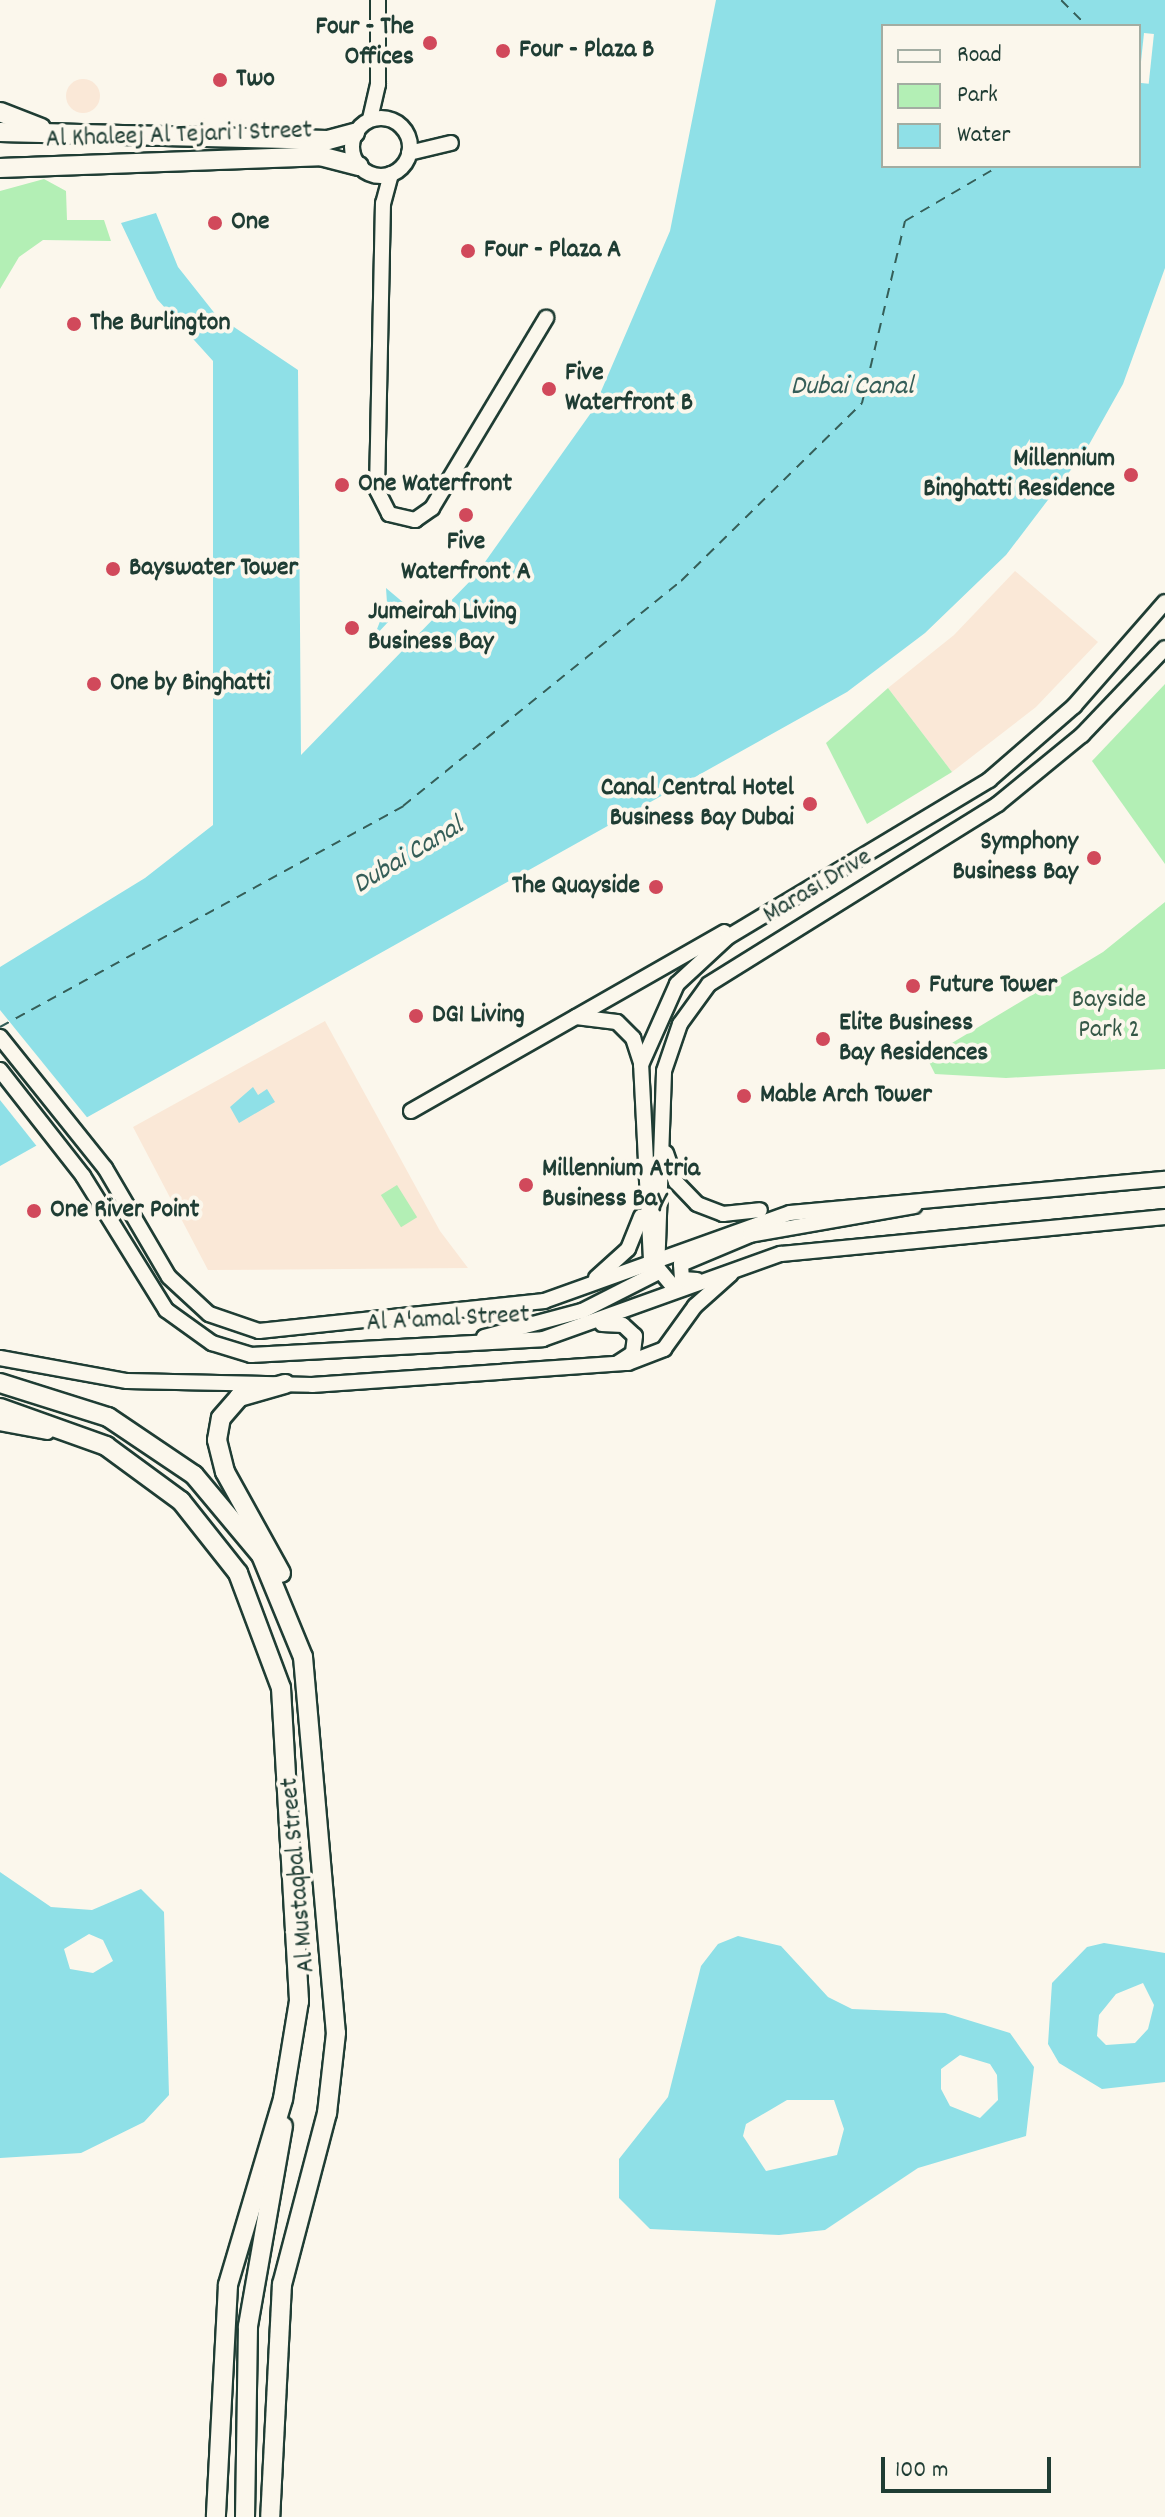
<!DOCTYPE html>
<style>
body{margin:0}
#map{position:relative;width:1165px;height:2517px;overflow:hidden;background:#fbf7ec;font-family:Dekko,sans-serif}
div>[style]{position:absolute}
.built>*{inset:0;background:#fae8d7}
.round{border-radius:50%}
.green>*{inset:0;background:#b3efb5;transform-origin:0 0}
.water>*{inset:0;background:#8fe0e7}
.pier>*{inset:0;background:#fbf7ec;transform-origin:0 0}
.ferry>*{height:2px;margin-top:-1px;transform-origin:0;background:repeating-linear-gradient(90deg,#355e58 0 10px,transparent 0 18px)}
.roads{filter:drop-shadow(2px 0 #1f3d34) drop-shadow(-2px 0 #1f3d34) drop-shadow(0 2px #1f3d34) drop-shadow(0 -2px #1f3d34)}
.minor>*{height:14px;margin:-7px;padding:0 7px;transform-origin:7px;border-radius:7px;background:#fbf7ec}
.minor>.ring{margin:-7px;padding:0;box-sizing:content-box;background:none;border:14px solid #fbf7ec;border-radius:50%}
.major>*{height:18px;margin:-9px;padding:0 9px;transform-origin:9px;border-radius:9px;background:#fbf7ec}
.dots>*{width:22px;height:22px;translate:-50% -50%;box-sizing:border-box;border:4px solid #fbf7ec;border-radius:50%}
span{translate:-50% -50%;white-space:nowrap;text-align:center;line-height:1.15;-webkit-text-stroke:8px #fbf7ec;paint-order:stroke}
.poi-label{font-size:26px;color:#1f3d34;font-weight:700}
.right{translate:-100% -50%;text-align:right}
.left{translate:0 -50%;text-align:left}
.street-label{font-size:26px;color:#1f3d34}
.park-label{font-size:26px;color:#355847}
.water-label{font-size:28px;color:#355e58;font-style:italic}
.legend{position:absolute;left:881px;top:24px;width:260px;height:144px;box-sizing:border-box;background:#fbf7ec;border:2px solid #a3ada2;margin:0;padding:10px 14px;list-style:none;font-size:24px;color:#1f3d34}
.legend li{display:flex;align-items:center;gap:16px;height:40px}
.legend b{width:40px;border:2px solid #a3ada2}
.scale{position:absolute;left:881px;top:2457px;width:170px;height:36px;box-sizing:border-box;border:4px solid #1f3d34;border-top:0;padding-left:10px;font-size:24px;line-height:28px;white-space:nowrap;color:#1f3d34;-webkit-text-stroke:6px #fbf7ec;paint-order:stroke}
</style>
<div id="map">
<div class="built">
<i class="round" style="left:66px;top:79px;width:34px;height:34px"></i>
<i style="clip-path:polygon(1015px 571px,1098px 642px,1036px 707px,952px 772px,888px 688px,954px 635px)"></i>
<i style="clip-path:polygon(325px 1021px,440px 1231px,468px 1268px,208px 1270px,133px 1127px)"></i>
</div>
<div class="green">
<i style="clip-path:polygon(44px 179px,66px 191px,67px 220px,104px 220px,111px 241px,43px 240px,19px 257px,0 289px,0 191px)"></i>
<i style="clip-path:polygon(1165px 684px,1165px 864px,1092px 761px)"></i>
<i style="clip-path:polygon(888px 688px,952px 772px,867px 824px,826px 743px)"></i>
<i style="clip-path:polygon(1165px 902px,1165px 1069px,1006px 1078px,935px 1074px,927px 1058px,1103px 952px)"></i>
<i style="left:397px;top:1185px;width:38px;height:19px;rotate:58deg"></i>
</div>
<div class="water">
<i style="clip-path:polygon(evenodd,716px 0,1165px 0,1165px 268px,1123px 384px,1086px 450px,1006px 555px,925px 633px,847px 692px,0 1166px,0 967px,145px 878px,213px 825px,213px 361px,157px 299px,121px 223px,156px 213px,178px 267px,216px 315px,298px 370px,301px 755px,475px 576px,593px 410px,670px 231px,716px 0,883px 26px,1139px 26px,1139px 166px,883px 166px,883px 26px)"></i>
<i style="clip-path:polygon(386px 588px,405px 604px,374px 637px,387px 603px)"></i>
<i style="clip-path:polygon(253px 1087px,258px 1095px,267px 1089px,275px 1102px,239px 1123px,230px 1107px)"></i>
<i style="clip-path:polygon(evenodd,0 1872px,51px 1907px,92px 1910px,141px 1889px,164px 1912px,169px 2095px,144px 2122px,81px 2153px,0 2158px,0 1872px,89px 1934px,103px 1940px,113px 1961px,93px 1973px,70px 1969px,64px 1949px,89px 1934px)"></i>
<i style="clip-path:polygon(evenodd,738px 1936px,781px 1946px,828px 1997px,852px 2009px,945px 2013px,1010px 2033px,1034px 2067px,1026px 2136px,918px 2168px,825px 2230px,779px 2235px,650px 2229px,619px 2198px,619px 2159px,668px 2097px,701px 1966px,718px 1944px,738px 1936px,960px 2055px,990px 2064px,997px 2075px,998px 2100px,980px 2118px,950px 2106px,941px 2089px,941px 2069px,960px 2055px,738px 1936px,787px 2100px,834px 2100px,844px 2129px,837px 2155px,766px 2171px,743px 2136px,746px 2124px,787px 2100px)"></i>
<i style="clip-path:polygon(evenodd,1104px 1943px,1165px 1953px,1165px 2082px,1102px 2089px,1059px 2063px,1048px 2044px,1052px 1983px,1087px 1947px,1104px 1943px,1143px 1983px,1154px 2005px,1148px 2029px,1135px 2043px,1106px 2045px,1097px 2036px,1099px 2015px,1116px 1994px,1143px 1983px)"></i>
</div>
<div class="pier">
<i style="left:1144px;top:33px;width:10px;height:50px;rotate:6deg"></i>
<i style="clip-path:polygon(0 1010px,90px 1121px,39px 1149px,0 1100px)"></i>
</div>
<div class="ferry">
<i style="left:1061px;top:0;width:37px;rotate:45deg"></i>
<i style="left:1139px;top:79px;width:6px;rotate:90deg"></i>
<i style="left:0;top:1027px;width:460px;rotate:-28.7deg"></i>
<i style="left:403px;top:806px;width:358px;rotate:-39deg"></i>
<i style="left:681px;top:581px;width:254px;rotate:-44.5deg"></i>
<i style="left:862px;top:403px;width:187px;rotate:-76.7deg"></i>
<i style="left:905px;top:221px;width:109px;rotate:-30.3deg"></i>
</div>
<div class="roads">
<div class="minor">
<i class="ring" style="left:352px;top:118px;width:44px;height:44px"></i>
<i style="left:370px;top:119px;width:36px;rotate:-77deg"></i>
<i style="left:378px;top:84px;width:84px;rotate:-90deg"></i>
<i style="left:409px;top:153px;width:43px;rotate:-13.4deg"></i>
<i style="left:391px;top:174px;width:30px;rotate:105deg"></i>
<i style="left:383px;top:203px;width:287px;rotate:91.2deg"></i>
<i style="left:377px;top:490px;width:27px;rotate:63deg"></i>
<i style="left:389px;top:514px;width:27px;rotate:13deg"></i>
<i style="left:415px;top:520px;width:21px;rotate:-35deg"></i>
<i style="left:432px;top:508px;width:222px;rotate:-59deg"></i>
<i style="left:576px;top:1017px;width:41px;rotate:7deg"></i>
<i style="left:617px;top:1022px;width:23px;rotate:45deg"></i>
<i style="left:633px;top:1038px;width:26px;rotate:72deg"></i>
<i style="left:0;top:1037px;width:168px;rotate:51.3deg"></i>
<i style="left:105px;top:1168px;width:126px;rotate:59.6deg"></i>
<i style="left:169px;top:1277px;width:54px;rotate:42.8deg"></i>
<i style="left:209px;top:1314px;width:53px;rotate:18.8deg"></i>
<i style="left:259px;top:1331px;width:287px;rotate:-6deg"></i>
<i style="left:544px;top:1301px;width:261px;rotate:-19.7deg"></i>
<i style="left:790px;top:1213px;width:377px;rotate:-5.2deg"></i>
<i style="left:0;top:1070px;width:135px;rotate:51.9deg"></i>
<i style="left:83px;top:1176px;width:158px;rotate:58.2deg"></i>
<i style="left:166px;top:1310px;width:57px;rotate:35.7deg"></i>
<i style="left:212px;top:1343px;width:41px;rotate:17.1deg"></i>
<i style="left:251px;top:1355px;width:292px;rotate:-3.1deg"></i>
<i style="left:543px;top:1339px;width:253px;rotate:-19.7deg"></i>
<i style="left:781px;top:1254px;width:386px;rotate:-5.5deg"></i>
<i style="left:411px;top:1111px;width:361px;rotate:-29.7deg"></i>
<i style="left:666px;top:1153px;width:31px;rotate:71deg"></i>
<i style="left:676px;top:1182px;width:30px;rotate:46deg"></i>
<i style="left:697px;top:1204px;width:28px;rotate:21deg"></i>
<i style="left:723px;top:1214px;width:37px;rotate:-6deg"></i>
<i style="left:596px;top:1278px;width:43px;rotate:-42.2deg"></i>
<i style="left:628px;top:1249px;width:35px;rotate:-68deg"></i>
<i style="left:697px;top:1280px;width:15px;rotate:-176deg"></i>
<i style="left:682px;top:1279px;width:15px;rotate:-94deg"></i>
<i style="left:681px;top:1264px;width:75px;rotate:-22.8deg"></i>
<i style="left:750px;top:1235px;width:167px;rotate:-10deg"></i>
<i style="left:676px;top:1290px;width:39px;rotate:-130deg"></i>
<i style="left:651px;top:1260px;width:195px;rotate:-92.9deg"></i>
<i style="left:641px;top:1065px;width:89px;rotate:-66deg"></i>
<i style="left:677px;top:984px;width:69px;rotate:-42.7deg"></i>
<i style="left:728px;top:937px;width:305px;rotate:-31deg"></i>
<i style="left:989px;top:780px;width:113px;rotate:-41deg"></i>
<i style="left:1074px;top:706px;width:138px;rotate:-48.8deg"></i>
<i style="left:602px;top:1324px;width:21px;rotate:3deg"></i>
<i style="left:623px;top:1325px;width:16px;rotate:43deg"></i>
<i style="left:635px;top:1336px;width:17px;rotate:97deg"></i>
<i style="left:633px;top:1353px;width:17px;rotate:147deg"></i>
<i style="left:484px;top:1337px;width:101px;rotate:-14.9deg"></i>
<i style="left:582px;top:1311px;width:84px;rotate:-26.9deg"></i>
<i style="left:657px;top:1273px;width:202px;rotate:-88deg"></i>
<i style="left:664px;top:1071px;width:50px;rotate:-71.2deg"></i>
<i style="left:680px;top:1024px;width:49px;rotate:-54.1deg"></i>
<i style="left:709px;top:984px;width:340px;rotate:-31.9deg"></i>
<i style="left:998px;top:804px;width:109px;rotate:-39.4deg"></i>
<i style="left:1082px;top:735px;width:120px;rotate:-46.3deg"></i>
<i style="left:0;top:1358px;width:129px;rotate:10.3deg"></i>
<i style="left:127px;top:1381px;width:185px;rotate:1.2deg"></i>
<i style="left:312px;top:1385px;width:317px;rotate:-4deg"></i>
<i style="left:628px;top:1363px;width:39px;rotate:-21deg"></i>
<i style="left:664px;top:1349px;width:53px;rotate:-54.2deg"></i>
<i style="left:695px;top:1306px;width:48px;rotate:-41.6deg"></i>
<i style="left:0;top:1423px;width:48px;rotate:10.8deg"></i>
</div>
<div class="major">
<i style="left:0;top:112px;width:44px;rotate:21.3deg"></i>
<i style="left:0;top:132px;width:328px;rotate:1.4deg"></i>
<i style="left:328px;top:140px;width:28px;rotate:-15deg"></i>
<i style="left:0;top:168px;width:320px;rotate:-2.1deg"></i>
<i style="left:320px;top:156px;width:40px;rotate:14.4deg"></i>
<i style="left:0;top:1383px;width:113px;rotate:17.5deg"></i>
<i style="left:108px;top:1417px;width:104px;rotate:34deg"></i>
<i style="left:194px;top:1475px;width:104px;rotate:50.1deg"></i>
<i style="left:261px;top:1555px;width:110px;rotate:67.6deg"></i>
<i style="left:303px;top:1657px;width:377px;rotate:85deg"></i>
<i style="left:336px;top:2033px;width:81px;rotate:96.4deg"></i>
<i style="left:327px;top:2113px;width:177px;rotate:104.7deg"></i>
<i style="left:282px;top:2284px;width:233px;rotate:92.9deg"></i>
<i style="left:0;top:1408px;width:113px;rotate:19.7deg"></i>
<i style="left:106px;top:1446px;width:93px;rotate:36.3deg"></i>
<i style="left:181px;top:1501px;width:92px;rotate:51.6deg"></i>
<i style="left:238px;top:1573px;width:123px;rotate:69.5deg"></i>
<i style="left:281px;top:1688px;width:314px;rotate:86.7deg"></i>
<i style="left:299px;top:2001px;width:99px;rotate:99.3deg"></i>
<i style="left:283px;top:2099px;width:194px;rotate:106.5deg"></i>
<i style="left:228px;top:2285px;width:232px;rotate:93deg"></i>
<i style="left:281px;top:1573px;width:115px;rotate:-119deg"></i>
<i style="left:225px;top:1472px;width:33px;rotate:-104deg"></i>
<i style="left:217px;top:1440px;width:22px;rotate:-80deg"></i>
<i style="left:221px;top:1418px;width:28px;rotate:-49deg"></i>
<i style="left:239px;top:1397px;width:48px;rotate:-15.8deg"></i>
<i style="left:245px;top:2517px;width:191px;rotate:-89.1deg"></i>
<i style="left:248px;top:2326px;width:203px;rotate:-80.1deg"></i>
</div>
</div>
<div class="dots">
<i style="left:430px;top:43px;background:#d1495b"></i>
<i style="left:503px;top:51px;background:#d1495b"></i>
<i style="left:220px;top:80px;background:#d1495b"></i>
<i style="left:215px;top:223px;background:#d1495b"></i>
<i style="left:468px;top:251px;background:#d1495b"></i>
<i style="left:74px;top:324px;background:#d1495b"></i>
<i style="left:549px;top:389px;background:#d1495b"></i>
<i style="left:1131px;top:475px;background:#d1495b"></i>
<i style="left:342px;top:485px;background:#d1495b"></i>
<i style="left:466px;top:515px;background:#d1495b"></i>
<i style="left:113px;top:569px;background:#d1495b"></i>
<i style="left:352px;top:628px;background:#d1495b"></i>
<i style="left:94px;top:684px;background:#d1495b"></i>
<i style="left:810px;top:804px;background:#d1495b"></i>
<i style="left:1094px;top:858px;background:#d1495b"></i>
<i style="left:656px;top:887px;background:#d1495b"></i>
<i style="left:913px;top:986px;background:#d1495b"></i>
<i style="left:416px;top:1016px;background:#d1495b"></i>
<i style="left:823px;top:1039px;background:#d1495b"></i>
<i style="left:744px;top:1096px;background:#d1495b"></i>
<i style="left:526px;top:1185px;background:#d1495b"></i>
<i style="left:34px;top:1211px;background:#d1495b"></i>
</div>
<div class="poi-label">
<span class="right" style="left:414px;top:43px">Four - The<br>Offices</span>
<span class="left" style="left:519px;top:51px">Four - Plaza B</span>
<span class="left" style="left:236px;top:80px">Two</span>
<span class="left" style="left:231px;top:223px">One</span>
<span class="left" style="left:484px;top:251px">Four - Plaza A</span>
<span class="left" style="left:90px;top:324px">The Burlington</span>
<span class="left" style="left:565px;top:389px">Five<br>Waterfront B</span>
<span class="right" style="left:1115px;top:475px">Millennium<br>Binghatti Residence</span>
<span class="left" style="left:358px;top:485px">One Waterfront</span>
<span style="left:466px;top:558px">Five<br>Waterfront A</span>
<span class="left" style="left:129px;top:569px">Bayswater Tower</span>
<span class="left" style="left:368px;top:628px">Jumeirah Living<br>Business Bay</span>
<span class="left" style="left:110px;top:684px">One by Binghatti</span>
<span class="right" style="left:794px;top:804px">Canal Central Hotel<br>Business Bay Dubai</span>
<span class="right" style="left:1078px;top:858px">Symphony<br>Business Bay</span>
<span class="right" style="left:640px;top:887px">The Quayside</span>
<span class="left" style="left:929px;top:986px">Future Tower</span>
<span class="left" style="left:432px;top:1016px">DG1 Living</span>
<span class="left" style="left:839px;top:1039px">Elite Business<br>Bay Residences</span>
<span class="left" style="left:760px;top:1096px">Mable Arch Tower</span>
<span class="left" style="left:542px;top:1185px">Millennium Atria<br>Business Bay</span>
<span class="left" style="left:50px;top:1211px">One River Point</span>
</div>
<div class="street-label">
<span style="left:179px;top:136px;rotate:-2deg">Al Khaleej Al Tejari 1 Street</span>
<span style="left:818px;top:887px;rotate:-31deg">Marasi Drive</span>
<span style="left:448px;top:1320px;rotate:-3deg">Al A'amal Street</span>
<span style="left:299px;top:1875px;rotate:-95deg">Al Mustaqbal Street</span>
</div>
<div class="park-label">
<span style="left:1109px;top:1016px">Bayside<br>Park 2</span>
</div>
<div class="water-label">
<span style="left:852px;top:388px">Dubai Canal</span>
<span style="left:409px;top:857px;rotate:-31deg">Dubai Canal</span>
</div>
<ul class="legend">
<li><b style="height:10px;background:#fbf7ec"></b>Road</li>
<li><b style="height:22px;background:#b3efb5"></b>Park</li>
<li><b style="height:22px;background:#8fe0e7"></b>Water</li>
</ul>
<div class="scale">100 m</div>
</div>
